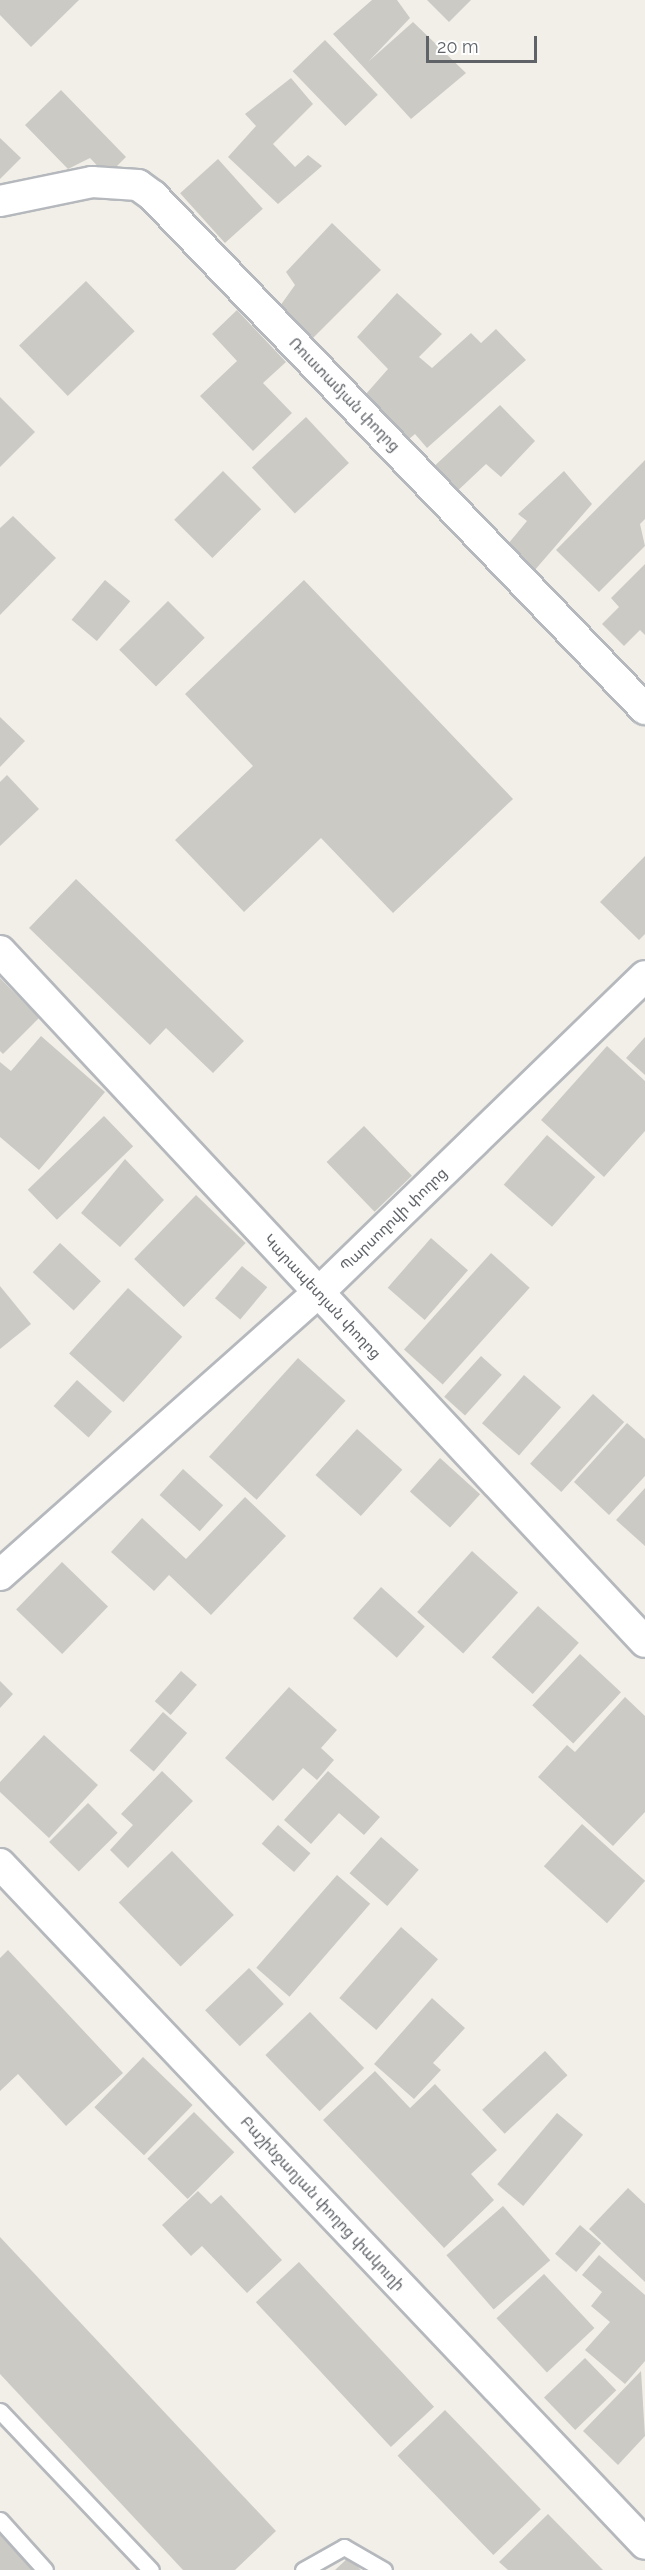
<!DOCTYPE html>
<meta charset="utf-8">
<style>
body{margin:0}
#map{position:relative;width:645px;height:2570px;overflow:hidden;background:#f1efe8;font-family:Raleway,"Noto Sans Armenian",sans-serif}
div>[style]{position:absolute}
.building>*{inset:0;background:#cccac5;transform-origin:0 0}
.roads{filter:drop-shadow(2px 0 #b5b8bc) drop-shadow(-2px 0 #b5b8bc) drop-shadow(0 2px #b5b8bc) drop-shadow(0 -2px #b5b8bc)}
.service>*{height:15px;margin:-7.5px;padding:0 7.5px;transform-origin:7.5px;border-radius:7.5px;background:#fff}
.minor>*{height:30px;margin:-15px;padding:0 15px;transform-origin:15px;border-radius:15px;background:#fff}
span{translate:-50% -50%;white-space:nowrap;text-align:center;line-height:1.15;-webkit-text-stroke:4.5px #fff;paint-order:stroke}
.street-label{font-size:15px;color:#5f6368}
.scale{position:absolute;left:426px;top:36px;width:111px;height:27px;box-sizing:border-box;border:3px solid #5f6368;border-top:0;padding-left:8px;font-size:18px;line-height:21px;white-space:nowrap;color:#5f6368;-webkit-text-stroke:4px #fff;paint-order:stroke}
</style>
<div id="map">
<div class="building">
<i style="clip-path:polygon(0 0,79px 0,31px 47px,0 15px)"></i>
<i style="clip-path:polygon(372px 0,397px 0,410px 18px,368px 62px,413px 22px,466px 73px,411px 119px,333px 34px)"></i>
<i style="clip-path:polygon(427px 0,471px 0,449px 22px)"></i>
<i style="left:325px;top:40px;width:76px;height:45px;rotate:46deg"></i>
<i style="clip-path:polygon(291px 78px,313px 104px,273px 144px,295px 167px,308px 155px,322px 166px,278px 204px,228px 157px,256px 126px,245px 114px)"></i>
<i style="clip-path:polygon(61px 90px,126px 157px,107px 176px,90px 158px,68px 169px,25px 125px)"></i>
<i style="clip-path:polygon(0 138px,21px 158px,0 179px)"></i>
<i style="left:218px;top:159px;width:67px;height:51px;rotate:48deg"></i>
<i style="clip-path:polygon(332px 223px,381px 270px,312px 339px,280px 306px,295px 285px,286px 272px)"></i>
<i style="left:86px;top:281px;width:70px;height:93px;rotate:46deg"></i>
<i style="clip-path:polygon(397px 293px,442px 334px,419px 357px,432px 368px,471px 333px,481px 343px,496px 329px,526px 360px,427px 448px,415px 434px,402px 445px,358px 403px,388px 369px,357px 337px)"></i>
<i style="clip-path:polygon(237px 310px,286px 362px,263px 383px,292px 413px,253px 451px,200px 396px,237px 361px,212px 334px)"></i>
<i style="clip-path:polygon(0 397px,35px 432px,0 467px)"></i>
<i style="clip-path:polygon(500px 405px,535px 441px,501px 477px,486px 464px,452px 496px,429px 471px)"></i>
<i style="left:306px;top:417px;width:63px;height:74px;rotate:47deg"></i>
<i style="clip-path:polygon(645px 460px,645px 519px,640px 524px,645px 546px,599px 592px,556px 550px)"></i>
<i style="left:223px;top:471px;width:54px;height:69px;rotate:45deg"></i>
<i style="clip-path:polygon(564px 471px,592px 504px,534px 571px,508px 544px,527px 521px,518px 514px)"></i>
<i style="clip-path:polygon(13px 516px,56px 558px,0 615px,0 528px)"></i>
<i style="clip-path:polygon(645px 564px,645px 635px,640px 630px,624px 646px,602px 624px,619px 607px,611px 598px)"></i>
<i style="left:105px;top:580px;width:33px;height:52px;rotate:40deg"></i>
<i style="clip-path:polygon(304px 580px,513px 799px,393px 913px,321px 838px,244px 912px,175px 840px,253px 766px,185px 694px)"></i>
<i style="left:168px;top:601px;width:52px;height:69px;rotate:45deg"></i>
<i style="clip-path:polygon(0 717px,25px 741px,0 767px)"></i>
<i style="clip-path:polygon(7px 775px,39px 809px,0 846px,0 782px)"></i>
<i style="clip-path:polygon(645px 856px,645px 934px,639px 940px,600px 902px)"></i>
<i style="clip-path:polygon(76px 879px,244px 1041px,213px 1073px,166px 1028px,150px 1045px,29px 928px)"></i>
<i style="clip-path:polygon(0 978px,39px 1018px,3px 1054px,0 1051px)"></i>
<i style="clip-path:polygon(41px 1036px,105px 1092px,39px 1170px,0 1137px,0 1062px,11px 1071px)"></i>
<i style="clip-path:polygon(645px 1037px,645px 1075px,626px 1058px)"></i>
<i style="clip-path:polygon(607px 1046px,645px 1081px,645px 1131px,604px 1177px,541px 1120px)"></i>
<i style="left:104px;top:1116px;width:42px;height:106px;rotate:46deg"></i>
<i style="left:364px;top:1126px;width:69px;height:52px;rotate:46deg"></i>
<i style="left:547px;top:1135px;width:64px;height:66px;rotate:41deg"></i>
<i style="clip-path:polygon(125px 1159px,164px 1200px,120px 1247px,81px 1213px)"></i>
<i style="left:196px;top:1195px;width:69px;height:89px;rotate:44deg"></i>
<i style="left:431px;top:1238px;width:49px;height:66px;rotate:41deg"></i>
<i style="left:60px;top:1243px;width:56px;height:40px;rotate:43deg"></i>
<i style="left:491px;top:1253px;width:52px;height:130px;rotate:42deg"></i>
<i style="left:242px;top:1266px;width:33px;height:42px;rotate:40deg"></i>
<i style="clip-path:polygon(0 1286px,31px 1324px,0 1349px)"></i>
<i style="left:128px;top:1288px;width:73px;height:88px;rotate:42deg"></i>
<i style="left:481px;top:1356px;width:28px;height:55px;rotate:42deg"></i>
<i style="left:298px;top:1358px;width:64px;height:133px;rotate:42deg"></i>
<i style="left:524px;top:1375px;width:49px;height:64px;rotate:41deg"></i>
<i style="left:77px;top:1380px;width:47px;height:35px;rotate:42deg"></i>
<i style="left:593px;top:1394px;width:42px;height:94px;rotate:42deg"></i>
<i style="clip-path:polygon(627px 1423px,645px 1439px,645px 1476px,609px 1515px,574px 1482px)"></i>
<i style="left:357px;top:1429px;width:61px;height:62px;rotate:42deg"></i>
<i style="left:440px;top:1458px;width:54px;height:45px;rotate:42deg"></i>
<i style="left:183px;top:1469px;width:54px;height:35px;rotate:42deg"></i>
<i style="clip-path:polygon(645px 1488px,645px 1546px,616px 1520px)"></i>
<i style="clip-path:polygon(245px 1497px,286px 1536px,211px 1615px,169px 1575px,154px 1591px,111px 1552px,142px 1518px,186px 1559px)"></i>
<i style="left:472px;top:1551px;width:62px;height:82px;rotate:42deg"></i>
<i style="left:62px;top:1562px;width:64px;height:66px;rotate:44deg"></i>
<i style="left:381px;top:1587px;width:59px;height:42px;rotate:42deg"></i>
<i style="left:538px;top:1606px;width:55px;height:69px;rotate:42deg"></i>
<i style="left:580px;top:1654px;width:56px;height:70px;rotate:43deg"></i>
<i style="left:181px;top:1671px;width:21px;height:40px;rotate:41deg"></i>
<i style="clip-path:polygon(0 1681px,13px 1694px,0 1708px)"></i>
<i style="clip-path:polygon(289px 1687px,337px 1730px,321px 1748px,334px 1760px,317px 1780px,303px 1768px,273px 1801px,225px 1758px)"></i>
<i style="clip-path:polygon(625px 1697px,645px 1716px,645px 1812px,613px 1846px,538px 1777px,567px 1745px,575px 1752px)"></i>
<i style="left:163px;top:1712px;width:32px;height:51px;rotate:41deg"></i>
<i style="clip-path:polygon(44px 1735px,98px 1785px,49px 1838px,0 1792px,0 1782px)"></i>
<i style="clip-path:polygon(162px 1771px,193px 1801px,128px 1868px,110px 1850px,133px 1825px,121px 1814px)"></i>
<i style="clip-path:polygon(328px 1771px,380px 1817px,364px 1835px,339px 1813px,311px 1844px,284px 1820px)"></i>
<i style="left:88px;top:1803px;width:42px;height:55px;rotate:45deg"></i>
<i style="left:582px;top:1824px;width:85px;height:57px;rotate:42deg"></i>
<i style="left:278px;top:1825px;width:43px;height:25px;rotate:41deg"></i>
<i style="left:381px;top:1837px;width:50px;height:48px;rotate:41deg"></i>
<i style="left:172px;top:1851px;width:89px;height:74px;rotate:46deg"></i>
<i style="left:337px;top:1875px;width:44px;height:123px;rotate:41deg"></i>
<i style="left:401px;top:1927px;width:49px;height:94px;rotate:41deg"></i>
<i style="clip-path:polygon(8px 1950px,123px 2073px,66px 2126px,18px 2074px,0 2091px,0 1958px)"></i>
<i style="left:249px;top:1968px;width:50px;height:61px;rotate:46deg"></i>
<i style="clip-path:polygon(432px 1998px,465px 2028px,433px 2063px,441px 2070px,414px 2099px,374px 2064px)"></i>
<i style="left:310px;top:2012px;width:78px;height:62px;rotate:46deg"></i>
<i style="left:545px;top:2051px;width:33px;height:86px;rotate:47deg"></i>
<i style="left:143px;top:2057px;width:69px;height:70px;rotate:44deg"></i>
<i style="clip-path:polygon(375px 2071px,410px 2108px,435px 2084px,497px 2150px,471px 2174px,494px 2200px,444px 2248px,323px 2120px)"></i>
<i style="left:194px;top:2112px;width:57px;height:66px;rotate:45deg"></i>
<i style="left:557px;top:2113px;width:34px;height:93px;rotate:40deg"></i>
<i style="clip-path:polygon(628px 2188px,645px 2204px,645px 2282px,589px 2229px)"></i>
<i style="clip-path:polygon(198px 2191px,211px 2204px,221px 2195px,282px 2260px,247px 2293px,202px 2246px,191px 2256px,162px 2225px)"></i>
<i style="left:503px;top:2206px;width:72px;height:75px;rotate:49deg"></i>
<i style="left:580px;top:2225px;width:28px;height:38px;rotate:41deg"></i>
<i style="clip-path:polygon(0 2237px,276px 2531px,235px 2570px,183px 2570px,0 2374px)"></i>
<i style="clip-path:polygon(599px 2255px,645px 2295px,645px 2361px,625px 2384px,585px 2350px,610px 2322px,591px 2306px,602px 2292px,582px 2275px)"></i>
<i style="left:299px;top:2262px;width:198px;height:59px;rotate:47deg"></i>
<i style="left:544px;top:2274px;width:74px;height:65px;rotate:47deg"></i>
<i style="left:585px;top:2358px;width:45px;height:57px;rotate:46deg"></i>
<i style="clip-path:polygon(641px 2371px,645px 2436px,618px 2465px,583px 2431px)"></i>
<i style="left:445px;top:2410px;width:138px;height:66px;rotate:46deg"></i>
<i style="clip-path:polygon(548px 2514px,603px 2570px,508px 2570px,499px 2562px)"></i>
<i style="clip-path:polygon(0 2531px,36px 2570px,0 2570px)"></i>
<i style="clip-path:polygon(349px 2557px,361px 2570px,335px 2570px)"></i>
</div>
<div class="roads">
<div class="service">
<i style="left:0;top:2411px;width:219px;rotate:46.5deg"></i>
<i style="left:0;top:2520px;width:67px;rotate:48deg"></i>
<i style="left:303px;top:2570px;width:47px;rotate:-29.3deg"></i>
<i style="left:344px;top:2547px;width:46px;rotate:29.9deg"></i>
</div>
<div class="minor">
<i style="left:0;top:201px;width:94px;rotate:-11.7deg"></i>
<i style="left:92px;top:182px;width:46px;rotate:3.7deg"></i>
<i style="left:138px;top:185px;width:19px;rotate:36deg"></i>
<i style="left:153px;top:196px;width:711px;rotate:46.2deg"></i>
<i style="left:0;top:951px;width:945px;rotate:46.97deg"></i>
<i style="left:0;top:1575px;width:425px;rotate:-41.6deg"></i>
<i style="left:318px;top:1293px;width:455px;rotate:-44.1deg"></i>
<i style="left:0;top:1864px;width:937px;rotate:46.51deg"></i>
</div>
</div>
<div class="street-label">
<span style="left:344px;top:395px;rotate:46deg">Ռուստամյան փողոց</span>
<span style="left:394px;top:1220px;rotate:-44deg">Պարսողովի փողոց</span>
<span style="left:322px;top:1297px;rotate:47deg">Կարապետյան փողոց</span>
<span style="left:322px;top:2204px;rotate:47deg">Բաշինջաղյան փողոց փակուղի</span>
</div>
<div class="scale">20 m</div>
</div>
